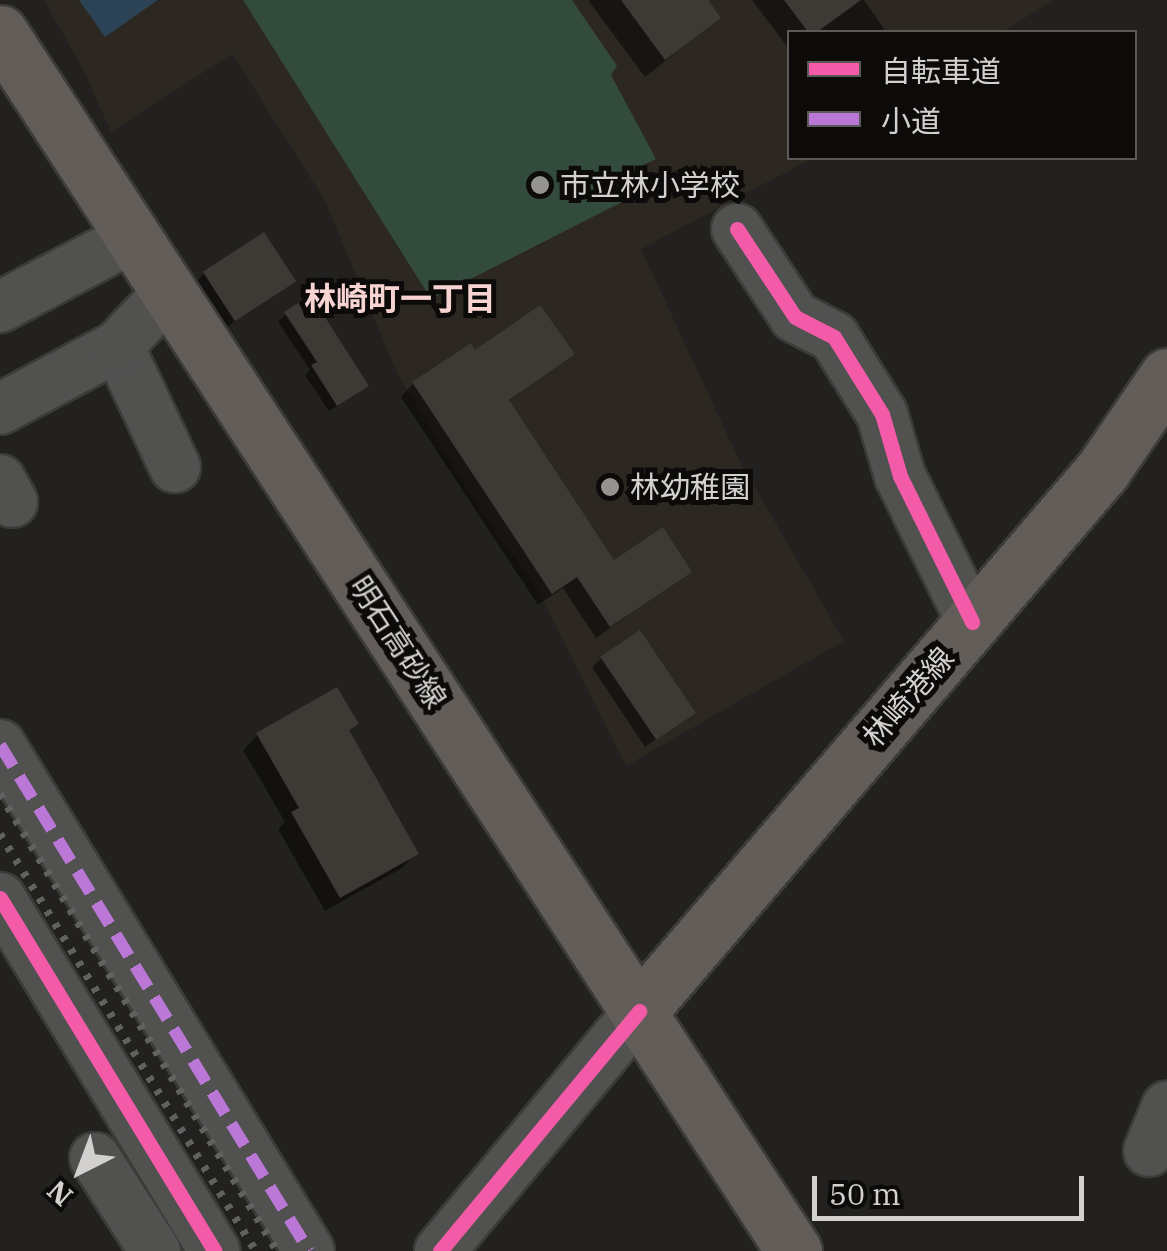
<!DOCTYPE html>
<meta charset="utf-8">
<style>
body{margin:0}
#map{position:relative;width:1167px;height:1251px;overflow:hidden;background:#22211f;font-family:"IBM Plex Serif","Noto Sans JP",serif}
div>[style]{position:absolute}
.built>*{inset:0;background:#2c2720}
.green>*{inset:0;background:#334b3d}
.water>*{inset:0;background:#2c4355}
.shadow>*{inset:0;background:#0007}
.building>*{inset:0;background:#3d3934;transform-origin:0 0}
.roads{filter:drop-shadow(2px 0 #3b3b39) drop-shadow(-2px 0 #3b3b39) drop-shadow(0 2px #3b3b39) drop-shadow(0 -2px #3b3b39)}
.minor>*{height:50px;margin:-25px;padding:0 25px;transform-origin:25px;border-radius:25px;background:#515150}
.major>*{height:55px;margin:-27.5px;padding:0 27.5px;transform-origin:27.5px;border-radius:27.5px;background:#635d59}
.rail>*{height:8px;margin-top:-4px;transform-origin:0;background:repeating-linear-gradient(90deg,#616160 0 5px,transparent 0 15px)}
.quiet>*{height:12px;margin-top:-6px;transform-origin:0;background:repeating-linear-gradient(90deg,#ba77d6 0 25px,transparent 0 37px)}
.cycleway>*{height:15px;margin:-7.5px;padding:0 7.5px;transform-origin:7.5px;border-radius:7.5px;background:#f35aa7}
.dots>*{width:28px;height:28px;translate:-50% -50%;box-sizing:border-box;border:5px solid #0c0b0a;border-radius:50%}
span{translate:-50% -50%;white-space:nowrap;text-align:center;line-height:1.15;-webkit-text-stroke:10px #0c0b0a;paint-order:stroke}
.poi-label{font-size:30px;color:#d3d1cf}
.left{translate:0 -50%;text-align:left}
.street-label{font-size:30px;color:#d3d1cf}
.neighbourhood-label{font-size:32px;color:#f7d4d2;font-weight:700}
.legend{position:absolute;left:787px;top:30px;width:350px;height:130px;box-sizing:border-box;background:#0c0b0a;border:2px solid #5c5a59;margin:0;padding:12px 18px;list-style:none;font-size:30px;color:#d3d1cf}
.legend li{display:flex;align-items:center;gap:20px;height:50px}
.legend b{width:50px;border:2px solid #5c5a59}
.north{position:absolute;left:30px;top:1121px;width:100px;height:100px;-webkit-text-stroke:8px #0c0b0a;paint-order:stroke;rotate:222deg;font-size:28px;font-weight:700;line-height:40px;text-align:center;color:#d3d1cf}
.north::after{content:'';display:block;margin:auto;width:35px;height:45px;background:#d3d1cf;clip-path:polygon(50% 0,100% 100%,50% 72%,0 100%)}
.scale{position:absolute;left:812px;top:1176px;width:272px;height:45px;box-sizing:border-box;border:5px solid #d3d1cf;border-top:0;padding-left:12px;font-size:30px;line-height:35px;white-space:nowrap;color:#d3d1cf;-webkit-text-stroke:8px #0c0b0a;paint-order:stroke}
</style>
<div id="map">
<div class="built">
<i style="clip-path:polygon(44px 0,1053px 0,1003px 32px,790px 32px,790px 158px,813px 158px,641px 249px,738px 458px,844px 641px,626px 766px,537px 588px,484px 516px,398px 375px,324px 199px,232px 54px,111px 132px,83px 69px)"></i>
</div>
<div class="green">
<i style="clip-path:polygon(243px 0,572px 0,617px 66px,611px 75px,656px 159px,613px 179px,624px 201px,431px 299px)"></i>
</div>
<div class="water">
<i style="clip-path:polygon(79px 0,158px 0,105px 37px)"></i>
</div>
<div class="shadow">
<i style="clip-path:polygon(588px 0,705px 0,718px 18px,645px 77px)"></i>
<i style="clip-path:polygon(752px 0,864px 0,886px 32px,790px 32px,790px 50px)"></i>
<i style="clip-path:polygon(204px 274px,293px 281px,224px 329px,195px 283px)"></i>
<i style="clip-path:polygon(286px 314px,358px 393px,329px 411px,305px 375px,310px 370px,278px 322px)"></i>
<i style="clip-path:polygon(475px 353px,571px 354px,507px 402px,613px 563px,689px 572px,596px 638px,563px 588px,538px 605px,401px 397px,414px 383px)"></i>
<i style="clip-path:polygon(602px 658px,692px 713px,645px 747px,592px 667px)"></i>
<i style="clip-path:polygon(356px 724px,347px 732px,416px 853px,402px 868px,325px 911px,278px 829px,285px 822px,243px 750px,258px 735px)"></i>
</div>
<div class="building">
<i style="clip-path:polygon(621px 0,708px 0,721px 18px,665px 60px)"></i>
<i style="clip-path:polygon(784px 0,861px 0,817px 32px,808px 32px)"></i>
<i style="left:264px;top:232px;width:59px;height:73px;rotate:57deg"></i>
<i style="clip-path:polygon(311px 295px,369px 386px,337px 406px,311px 365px,317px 362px,284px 312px)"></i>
<i style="clip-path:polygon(540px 305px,575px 354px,509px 400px,614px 560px,663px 527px,692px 572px,610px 627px,577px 577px,552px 594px,412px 382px,471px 343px,475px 350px)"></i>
<i style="left:640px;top:630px;width:100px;height:48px;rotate:56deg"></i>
<i style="clip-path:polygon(337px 687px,359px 724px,349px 730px,419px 854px,340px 898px,291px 812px,299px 808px,256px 733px)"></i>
</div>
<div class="roads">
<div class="minor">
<i style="left:737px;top:229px;width:105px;rotate:56.6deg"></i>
<i style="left:795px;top:317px;width:44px;rotate:27.1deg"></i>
<i style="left:834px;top:337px;width:91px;rotate:58.1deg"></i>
<i style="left:882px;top:414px;width:65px;rotate:73.8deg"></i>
<i style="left:900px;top:476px;width:163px;rotate:63.7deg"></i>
<i style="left:0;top:307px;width:150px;rotate:-27.8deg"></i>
<i style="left:118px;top:346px;width:134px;rotate:64.8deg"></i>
<i style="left:0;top:409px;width:134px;rotate:-28.1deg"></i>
<i style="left:118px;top:346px;width:74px;rotate:-46.6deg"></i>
<i style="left:0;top:480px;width:25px;rotate:61deg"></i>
<i style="left:0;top:745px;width:593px;rotate:58.59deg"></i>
<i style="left:0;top:898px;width:413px;rotate:58.7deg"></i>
<i style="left:1149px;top:1151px;width:48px;rotate:-67.8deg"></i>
<i style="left:95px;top:1158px;width:111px;rotate:57.2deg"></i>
<i style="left:440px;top:1251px;width:312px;rotate:-50.3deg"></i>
</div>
<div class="major">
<i style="left:0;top:33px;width:1454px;rotate:56.9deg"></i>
<i style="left:639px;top:1011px;width:711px;rotate:-49.39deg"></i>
<i style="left:1102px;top:471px;width:115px;rotate:-55.6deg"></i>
</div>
</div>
<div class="rail">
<i style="left:0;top:794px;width:534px;rotate:58.78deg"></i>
<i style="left:0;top:834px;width:489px;rotate:58.5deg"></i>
</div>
<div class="quiet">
<i style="left:0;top:745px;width:593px;rotate:58.59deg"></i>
</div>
<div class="cycleway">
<i style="left:737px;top:229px;width:105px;rotate:56.6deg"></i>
<i style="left:795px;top:317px;width:44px;rotate:27.1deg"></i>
<i style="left:834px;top:337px;width:91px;rotate:58.1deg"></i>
<i style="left:882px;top:414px;width:65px;rotate:73.8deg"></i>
<i style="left:900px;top:476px;width:163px;rotate:63.7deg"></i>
<i style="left:0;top:898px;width:413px;rotate:58.7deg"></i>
<i style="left:440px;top:1251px;width:312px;rotate:-50.3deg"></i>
</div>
<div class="dots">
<i style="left:540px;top:185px;background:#959391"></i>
<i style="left:610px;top:487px;background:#959391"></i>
</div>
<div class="poi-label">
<span class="left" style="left:560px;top:185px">市立林小学校</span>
<span class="left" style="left:630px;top:487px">林幼稚園</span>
</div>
<div class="street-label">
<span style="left:398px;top:642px;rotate:57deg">明石高砂線</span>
<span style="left:908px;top:697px;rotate:-49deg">林崎港線</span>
</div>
<div class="neighbourhood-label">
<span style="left:400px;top:298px">林崎町一丁目</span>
</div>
<ul class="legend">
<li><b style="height:12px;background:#f35aa7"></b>自転車道</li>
<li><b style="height:12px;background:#ba77d6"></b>小道</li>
</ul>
<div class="north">N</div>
<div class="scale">50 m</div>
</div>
